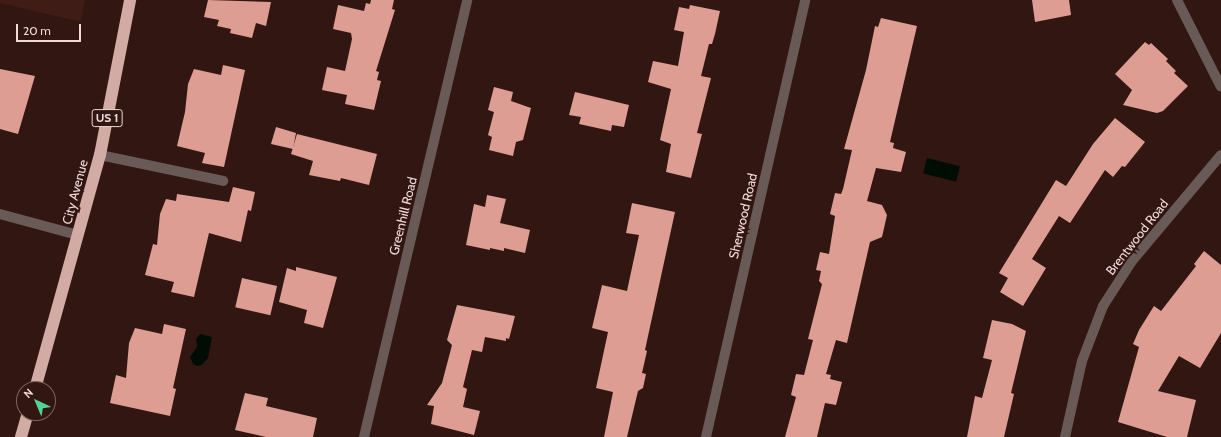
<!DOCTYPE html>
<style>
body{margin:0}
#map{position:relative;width:1221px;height:437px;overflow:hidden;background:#321612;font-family:Cabin,sans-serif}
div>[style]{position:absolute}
.built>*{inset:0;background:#3f1c16}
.water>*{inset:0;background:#000d05;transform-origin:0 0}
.building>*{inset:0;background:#de9d92;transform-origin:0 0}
.minor>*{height:10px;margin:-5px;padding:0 5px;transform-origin:5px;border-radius:5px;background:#695a57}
.highway>*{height:12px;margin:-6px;padding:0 6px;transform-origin:6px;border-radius:6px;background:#d2aba4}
span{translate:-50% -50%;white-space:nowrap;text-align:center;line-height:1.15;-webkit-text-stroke:4px #321612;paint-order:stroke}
.shield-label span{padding:1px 3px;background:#321612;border:1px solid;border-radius:3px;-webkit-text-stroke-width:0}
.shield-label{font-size:12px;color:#efdad7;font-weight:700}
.street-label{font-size:13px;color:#efdad7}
.north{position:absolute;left:16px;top:381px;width:40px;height:40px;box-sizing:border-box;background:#321612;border:1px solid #7e6461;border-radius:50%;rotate:316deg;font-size:11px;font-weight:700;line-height:16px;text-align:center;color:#efdad7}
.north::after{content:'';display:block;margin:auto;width:14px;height:18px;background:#54d396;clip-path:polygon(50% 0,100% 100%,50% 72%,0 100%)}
.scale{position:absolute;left:16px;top:24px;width:65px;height:18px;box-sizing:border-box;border:2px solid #efdad7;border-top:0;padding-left:5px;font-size:12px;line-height:14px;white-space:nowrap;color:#efdad7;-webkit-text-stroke:3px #321612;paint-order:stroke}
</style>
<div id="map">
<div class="built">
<i style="clip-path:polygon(0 0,85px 0,81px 22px,0 3px)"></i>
</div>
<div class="water">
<i style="left:927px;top:158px;width:34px;height:16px;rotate:14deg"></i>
<i style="clip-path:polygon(200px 334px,212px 337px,208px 358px,202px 365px,197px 366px,193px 364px,190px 357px,197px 347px,196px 339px)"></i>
</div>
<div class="building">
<i style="clip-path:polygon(208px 0,271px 2px,266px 26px,256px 23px,252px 38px,230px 33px,231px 29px,217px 26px,219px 20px,204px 17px)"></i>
<i style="clip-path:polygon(371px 0,394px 0,392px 9px,395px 10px,376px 71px,379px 72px,377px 80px,381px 81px,374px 110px,345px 104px,347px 95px,322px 90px,327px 67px,345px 71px,352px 39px,351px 33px,333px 29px,338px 5px,364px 11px,366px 3px,370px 4px)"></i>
<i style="clip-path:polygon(1032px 0,1069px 0,1071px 15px,1035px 22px)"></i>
<i style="clip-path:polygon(690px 5px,720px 11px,715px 34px,712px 44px,709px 44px,701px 76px,711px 78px,697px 133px,702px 134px,691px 178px,666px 172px,671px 144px,660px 140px,671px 89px,648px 82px,653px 61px,678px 66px,684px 32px,674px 30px,679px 7px,689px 9px)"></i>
<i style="clip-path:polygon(881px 18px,917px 26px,890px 142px,894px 143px,893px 148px,906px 152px,901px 172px,876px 168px,867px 201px,882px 205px,887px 215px,882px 237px,870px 242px,847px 343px,836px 340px,826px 374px,831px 375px,830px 379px,842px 382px,836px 405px,825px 403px,817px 437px,785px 437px,796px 397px,791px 395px,796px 374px,804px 375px,813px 340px,808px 339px,822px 284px,819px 281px,821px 271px,816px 270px,820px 252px,829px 254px,835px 216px,830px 214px,835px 193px,841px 194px,843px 189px,852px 150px,844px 149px,866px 70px,875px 26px,878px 27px)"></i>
<i style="clip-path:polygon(1145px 42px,1149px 45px,1151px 43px,1168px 59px,1166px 61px,1176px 71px,1174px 73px,1188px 86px,1163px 111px,1157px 113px,1123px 105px,1132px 90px,1115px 74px)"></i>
<i style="clip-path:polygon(223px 65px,245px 70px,224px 167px,202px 163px,205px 153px,177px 146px,185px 112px,188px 84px,194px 69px,221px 75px)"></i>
<i style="clip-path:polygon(0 69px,35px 76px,18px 134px,0 129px)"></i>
<i style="clip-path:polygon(494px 87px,513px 92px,511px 101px,531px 108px,523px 140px,516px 142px,513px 156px,489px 150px,492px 137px,488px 135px,494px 112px,488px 110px)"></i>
<i style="clip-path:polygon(575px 92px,629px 105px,624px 127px,612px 125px,611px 131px,579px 124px,581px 117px,569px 115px)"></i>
<i style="clip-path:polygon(1115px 118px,1145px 142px,1125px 167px,1122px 166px,1113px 177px,1105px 170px,1070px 223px,1059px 216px,1032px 259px,1046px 268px,1023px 306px,1000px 292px,1008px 278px,999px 273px,1056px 180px,1066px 186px,1093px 144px)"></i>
<i style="clip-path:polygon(276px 127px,296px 133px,293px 149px,271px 144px)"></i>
<i style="clip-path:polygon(297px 134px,377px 154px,369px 185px,341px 178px,340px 181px,309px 175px,313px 161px,291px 154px)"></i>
<i style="clip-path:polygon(233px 187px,255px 192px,251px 211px,248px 210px,241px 242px,209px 233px,194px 297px,171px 292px,174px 282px,145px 275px,153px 244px,157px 245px,160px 214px,166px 199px,176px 201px,177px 194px,229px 202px)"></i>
<i style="clip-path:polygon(487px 195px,506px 199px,500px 223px,530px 230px,525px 253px,504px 248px,504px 251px,490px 248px,490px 250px,466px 245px,474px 204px,485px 207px)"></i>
<i style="clip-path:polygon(632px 203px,675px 212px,645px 350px,647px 351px,642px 373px,646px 374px,643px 388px,638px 391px,627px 437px,604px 437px,613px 392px,596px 388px,608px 332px,592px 328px,602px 285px,627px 291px,639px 235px,626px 233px)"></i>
<i style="clip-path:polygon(1204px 251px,1221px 265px,1221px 333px,1200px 368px,1179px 356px,1158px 391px,1196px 400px,1187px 437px,1167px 437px,1118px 422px,1139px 347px,1133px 344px,1139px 330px,1154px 306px,1161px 311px,1196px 266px,1194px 264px)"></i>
<i style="clip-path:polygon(296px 267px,337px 277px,323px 328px,304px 323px,307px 310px,279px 302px,287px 268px,296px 271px)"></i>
<i style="left:242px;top:278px;width:36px;height:30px;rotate:13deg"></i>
<i style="clip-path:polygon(457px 305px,515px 316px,509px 339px,506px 338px,506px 341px,485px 337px,482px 352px,472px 350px,463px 387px,467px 389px,463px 407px,480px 411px,474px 435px,431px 424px,434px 406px,427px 405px,442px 383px,452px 345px,447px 340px)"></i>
<i style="clip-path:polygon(992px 320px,1012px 324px,1026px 331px,1011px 393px,1014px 394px,1004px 437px,967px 437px,975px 396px,982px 398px,992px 360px,983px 358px)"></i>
<i style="clip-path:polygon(164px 324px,186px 329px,173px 388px,176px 389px,170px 416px,110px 403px,116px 375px,126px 378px,129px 343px,135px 328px,162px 334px)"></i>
<i style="clip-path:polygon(245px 393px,268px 398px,266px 406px,317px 418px,313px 437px,266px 437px,235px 430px)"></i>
</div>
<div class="minor">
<i style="left:1177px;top:0;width:97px;rotate:63.2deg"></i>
<i style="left:100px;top:155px;width:126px;rotate:11.9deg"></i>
<i style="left:0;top:214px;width:81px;rotate:15.1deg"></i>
<i style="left:364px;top:437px;width:449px;rotate:-76.7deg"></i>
<i style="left:706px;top:437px;width:448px;rotate:-77.2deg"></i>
<i style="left:1065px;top:437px;width:78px;rotate:-77.4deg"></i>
<i style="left:1082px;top:361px;width:59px;rotate:-69.1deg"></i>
<i style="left:1103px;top:306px;width:54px;rotate:-57.2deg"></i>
<i style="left:1132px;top:261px;width:138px;rotate:-50deg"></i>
</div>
<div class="highway">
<i style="left:35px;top:389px;width:243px;rotate:-74.5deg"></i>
<i style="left:100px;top:155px;width:158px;rotate:-79deg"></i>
<i style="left:21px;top:437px;width:25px;rotate:-74deg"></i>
</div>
<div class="shield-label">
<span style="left:107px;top:118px">US 1</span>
</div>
<div class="street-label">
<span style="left:75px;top:192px;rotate:-75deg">City Avenue</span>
<span style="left:403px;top:216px;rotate:-76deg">Greenhill Road</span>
<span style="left:743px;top:216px;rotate:-77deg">Sherwood Road</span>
<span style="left:1137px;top:237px;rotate:-52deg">Brentwood Road</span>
</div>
<div class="north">N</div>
<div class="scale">20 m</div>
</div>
